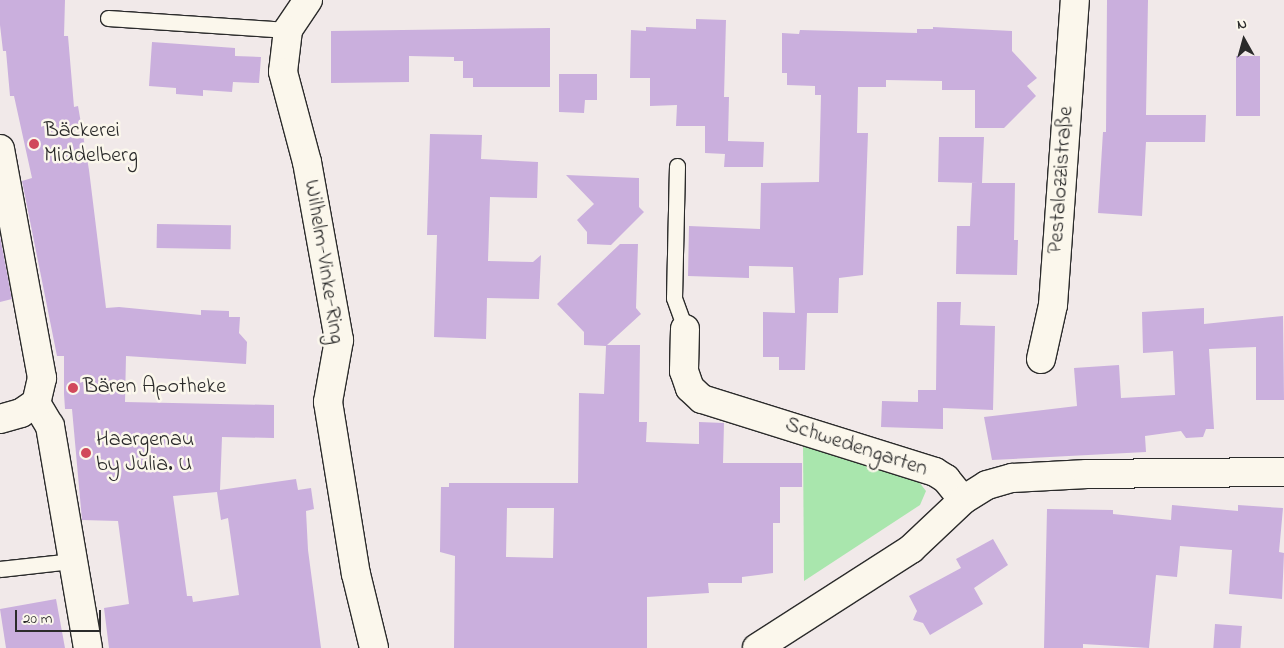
<!DOCTYPE html>
<meta charset="utf-8">
<style>
body{margin:0}
#map{position:relative;width:1284px;height:648px;overflow:hidden;background:#f1e9e9;font-family:"Indie Flower",sans-serif}
div>[style]{position:absolute}
.green>*{inset:0;background:#a9e6ad}
.building>*{inset:0;background:#caafdd;transform-origin:0 0}
.roads{filter:drop-shadow(1px 0 #2b2b2b) drop-shadow(-1px 0 #2b2b2b) drop-shadow(0 1px #2b2b2b) drop-shadow(0 -1px #2b2b2b)}
.service>*{height:15px;margin:-7.5px;padding:0 7.5px;transform-origin:7.5px;border-radius:7.5px;background:#fbf7ec}
.minor>*{height:28px;margin:-14px;padding:0 14px;transform-origin:14px;border-radius:14px;background:#fbf7ec}
.dots>*{width:14px;height:14px;translate:-50% -50%;box-sizing:border-box;border:2px solid #fbf7ec;border-radius:50%}
span{translate:-50% -50%;white-space:nowrap;text-align:center;line-height:1.15;-webkit-text-stroke:5px #fbf7ec;paint-order:stroke}
.poi-label{font-size:22px;color:#2b2b2b}
.left{translate:0 -50%;text-align:left}
.street-label{font-size:22px;color:#2b2b2b}
.north{position:absolute;left:1219px;top:15px;width:50px;height:50px;-webkit-text-stroke:4px #fbf7ec;paint-order:stroke;rotate:353deg;font-size:14px;font-weight:700;line-height:20px;text-align:center;color:#2b2b2b}
.north::after{content:'';display:block;margin:auto;width:18px;height:22px;background:#2b2b2b;clip-path:polygon(50% 0,100% 100%,50% 72%,0 100%)}
.scale{position:absolute;left:15px;top:610px;width:86px;height:22px;box-sizing:border-box;border:2px solid #2b2b2b;border-top:0;padding-left:6px;font-size:15px;line-height:18px;white-space:nowrap;color:#2b2b2b;-webkit-text-stroke:4px #fbf7ec;paint-order:stroke}
</style>
<div id="map">
<div class="green">
<i style="clip-path:polygon(803px 442px,915px 477px,926px 491px,920px 505px,804px 581px)"></i>
</div>
<div class="building">
<i style="clip-path:polygon(evenodd,0 0,65px 0,64px 36px,68px 36px,74px 107px,78px 106px,89px 170px,106px 308px,119px 307px,201px 315px,201px 310px,229px 311px,229px 317px,240px 317px,239px 333px,247px 342px,246px 364px,126px 356px,125px 402px,274px 405px,274px 438px,222px 437px,220px 490px,296px 479px,298px 490px,311px 488px,314px 509px,306px 511px,308px 550px,321px 648px,109px 648px,104px 608px,129px 604px,118px 521px,82px 520px,72px 409px,65px 409px,64px 394px,64px 356px,57px 356px,22px 181px,32px 178px,14px 96px,10px 96px,6px 51px,3px 51px,0 25px,0 0,217px 492px,221px 520px,228px 518px,239px 595px,193px 602px,192px 596px,187px 596px,173px 496px,217px 492px)"></i>
<i style="clip-path:polygon(1107px 0,1148px 0,1146px 115px,1206px 115px,1205px 142px,1146px 142px,1142px 216px,1098px 213px,1103px 132px,1106px 132px)"></i>
<i style="clip-path:polygon(696px 19px,726px 20px,724px 97px,729px 97px,728px 141px,764px 142px,763px 167px,724px 167px,725px 154px,705px 153px,705px 126px,676px 126px,677px 105px,650px 106px,650px 78px,630px 78px,631px 30px,646px 31px,646px 27px,696px 29px)"></i>
<i style="clip-path:polygon(933px 27px,1012px 31px,1012px 51px,1037px 78px,1027px 86px,1036px 96px,1004px 128px,975px 128px,975px 90px,942px 90px,942px 81px,886px 80px,886px 87px,858px 87px,857px 133px,868px 133px,863px 275px,839px 278px,838px 313px,807px 313px,805px 370px,779px 370px,779px 357px,763px 357px,763px 312px,795px 313px,793px 267px,749px 266px,749px 278px,688px 276px,689px 226px,760px 229px,761px 183px,819px 182px,821px 95px,815px 95px,815px 86px,787px 85px,787px 73px,782px 73px,782px 33px,799px 34px,800px 30px,917px 33px,917px 29px,933px 29px)"></i>
<i style="clip-path:polygon(550px 28px,550px 87px,473px 87px,473px 78px,463px 78px,463px 61px,454px 61px,454px 57px,409px 56px,409px 82px,331px 83px,331px 31px)"></i>
<i style="clip-path:polygon(152px 42px,235px 48px,235px 56px,261px 57px,259px 83px,233px 82px,232px 92px,203px 90px,203px 96px,176px 94px,176px 88px,149px 86px)"></i>
<i style="left:1236px;top:56px;width:24px;height:60px"></i>
<i style="clip-path:polygon(559px 74px,597px 74px,597px 100px,585px 100px,584px 113px,559px 112px)"></i>
<i style="clip-path:polygon(430px 134px,482px 135px,481px 159px,538px 162px,537px 198px,490px 197px,488px 261px,533px 262px,541px 255px,539px 299px,487px 298px,486px 339px,434px 337px,437px 235px,427px 235px)"></i>
<i style="clip-path:polygon(939px 137px,984px 137px,982px 183px,1015px 183px,1014px 240px,1018px 240px,1017px 275px,956px 274px,957px 226px,970px 226px,972px 183px,978px 183px,938px 182px)"></i>
<i style="clip-path:polygon(566px 175px,639px 178px,639px 207px,644px 212px,611px 245px,587px 244px,587px 232px,577px 220px,594px 204px)"></i>
<i style="left:157px;top:224px;width:74px;height:24px;rotate:1deg"></i>
<i style="clip-path:polygon(0 236px,12px 299px,0 302px)"></i>
<i style="clip-path:polygon(evenodd,620px 244px,638px 244px,636px 308px,641px 314px,607px 345px,640px 345px,639px 422px,647px 422px,646px 442px,699px 444px,699px 422px,724px 423px,723px 463px,802px 463px,802px 487px,780px 487px,780px 523px,773px 523px,773px 573px,742px 577px,742px 583px,708px 583px,709px 593px,647px 597px,647px 648px,454px 648px,455px 556px,440px 552px,441px 487px,449px 487px,449px 483px,578px 483px,579px 393px,604px 394px,606px 346px,584px 345px,584px 332px,557px 304px,620px 244px,507px 508px,554px 508px,553px 558px,506px 557px,507px 508px)"></i>
<i style="clip-path:polygon(937px 302px,961px 302px,960px 325px,995px 326px,993px 410px,943px 408px,943px 429px,881px 427px,882px 401px,918px 402px,918px 390px,936px 390px)"></i>
<i style="clip-path:polygon(1204px 308px,1204px 324px,1283px 316px,1284px 400px,1256px 400px,1256px 347px,1209px 349px,1214px 429px,1206px 429px,1203px 437px,1186px 438px,1181px 431px,1145px 436px,1146px 452px,992px 460px,984px 417px,1077px 406px,1074px 368px,1119px 365px,1121px 398px,1175px 395px,1173px 351px,1143px 353px,1142px 312px)"></i>
<i style="clip-path:polygon(1172px 505px,1238px 511px,1238px 505px,1283px 508px,1279px 552px,1284px 553px,1282px 599px,1229px 594px,1232px 550px,1180px 546px,1177px 577px,1156px 575px,1149px 648px,1083px 644px,1083px 648px,1044px 648px,1047px 509px,1113px 510px,1113px 514px,1171px 520px)"></i>
<i style="clip-path:polygon(993px 539px,1008px 565px,974px 588px,983px 604px,930px 635px,923px 623px,913px 620px,917px 611px,909px 596px,961px 568px,956px 559px)"></i>
<i style="clip-path:polygon(56px 599px,65px 648px,6px 648px,0 609px)"></i>
<i style="left:1215px;top:624px;width:27px;height:24px;rotate:4deg"></i>
</div>
<div class="roads">
<div class="service">
<i style="left:108px;top:18px;width:180px;rotate:3.8deg"></i>
<i style="left:677px;top:166px;width:132px;rotate:91.3deg"></i>
<i style="left:674px;top:298px;width:33px;rotate:70deg"></i>
<i style="left:0;top:569px;width:73px;rotate:-6.3deg"></i>
</div>
<div class="minor">
<i style="left:308px;top:0;width:36px;rotate:124deg"></i>
<i style="left:288px;top:30px;width:42px;rotate:96.8deg"></i>
<i style="left:283px;top:72px;width:93px;rotate:75.1deg"></i>
<i style="left:307px;top:162px;width:181px;rotate:79.8deg"></i>
<i style="left:339px;top:340px;width:63px;rotate:100.1deg"></i>
<i style="left:328px;top:402px;width:174px;rotate:80.8deg"></i>
<i style="left:356px;top:574px;width:76px;rotate:76.3deg"></i>
<i style="left:0;top:149px;width:233px;rotate:79.6deg"></i>
<i style="left:42px;top:378px;width:26px;rotate:103deg"></i>
<i style="left:685px;top:329px;width:42px;rotate:91.4deg"></i>
<i style="left:684px;top:371px;width:18px;rotate:71deg"></i>
<i style="left:690px;top:388px;width:16px;rotate:43deg"></i>
<i style="left:702px;top:399px;width:244px;rotate:17.4deg"></i>
<i style="left:935px;top:472px;width:13px;rotate:32deg"></i>
<i style="left:946px;top:479px;width:27px;rotate:51deg"></i>
<i style="left:1041px;top:359px;width:55px;rotate:-77.5deg"></i>
<i style="left:1053px;top:305px;width:306px;rotate:-85.9deg"></i>
<i style="left:36px;top:403px;width:27px;rotate:59deg"></i>
<i style="left:50px;top:426px;width:225px;rotate:80.3deg"></i>
<i style="left:0;top:419px;width:22px;rotate:-16deg"></i>
<i style="left:21px;top:413px;width:18px;rotate:-34deg"></i>
<i style="left:757px;top:648px;width:183px;rotate:-32.7deg"></i>
<i style="left:911px;top:549px;width:71px;rotate:-43.3deg"></i>
<i style="left:963px;top:500px;width:28px;rotate:-32deg"></i>
<i style="left:987px;top:485px;width:26px;rotate:-16deg"></i>
<i style="left:1012px;top:478px;width:75px;rotate:-3.1deg"></i>
<i style="left:1087px;top:474px;width:197px;rotate:-0.6deg"></i>
</div>
</div>
<div class="dots">
<i style="left:34px;top:144px;background:#d1495b"></i>
<i style="left:73px;top:388px;background:#d1495b"></i>
<i style="left:86px;top:453px;background:#d1495b"></i>
</div>
<div class="poi-label">
<span class="left" style="left:44px;top:144px">Bäckerei<br>Middelberg</span>
<span class="left" style="left:83px;top:388px">Bären Apotheke</span>
<span class="left" style="left:96px;top:453px">Haargenau<br>by Julia. U</span>
</div>
<div class="street-label">
<span style="left:1062px;top:180px;rotate:-86deg">Pestalozzistraße</span>
<span style="left:323px;top:262px;rotate:81deg">Wilhelm-Vinke-Ring</span>
<span style="left:856px;top:448px;rotate:18deg">Schwedengarten</span>
</div>
<div class="north">N</div>
<div class="scale">20 m</div>
</div>
